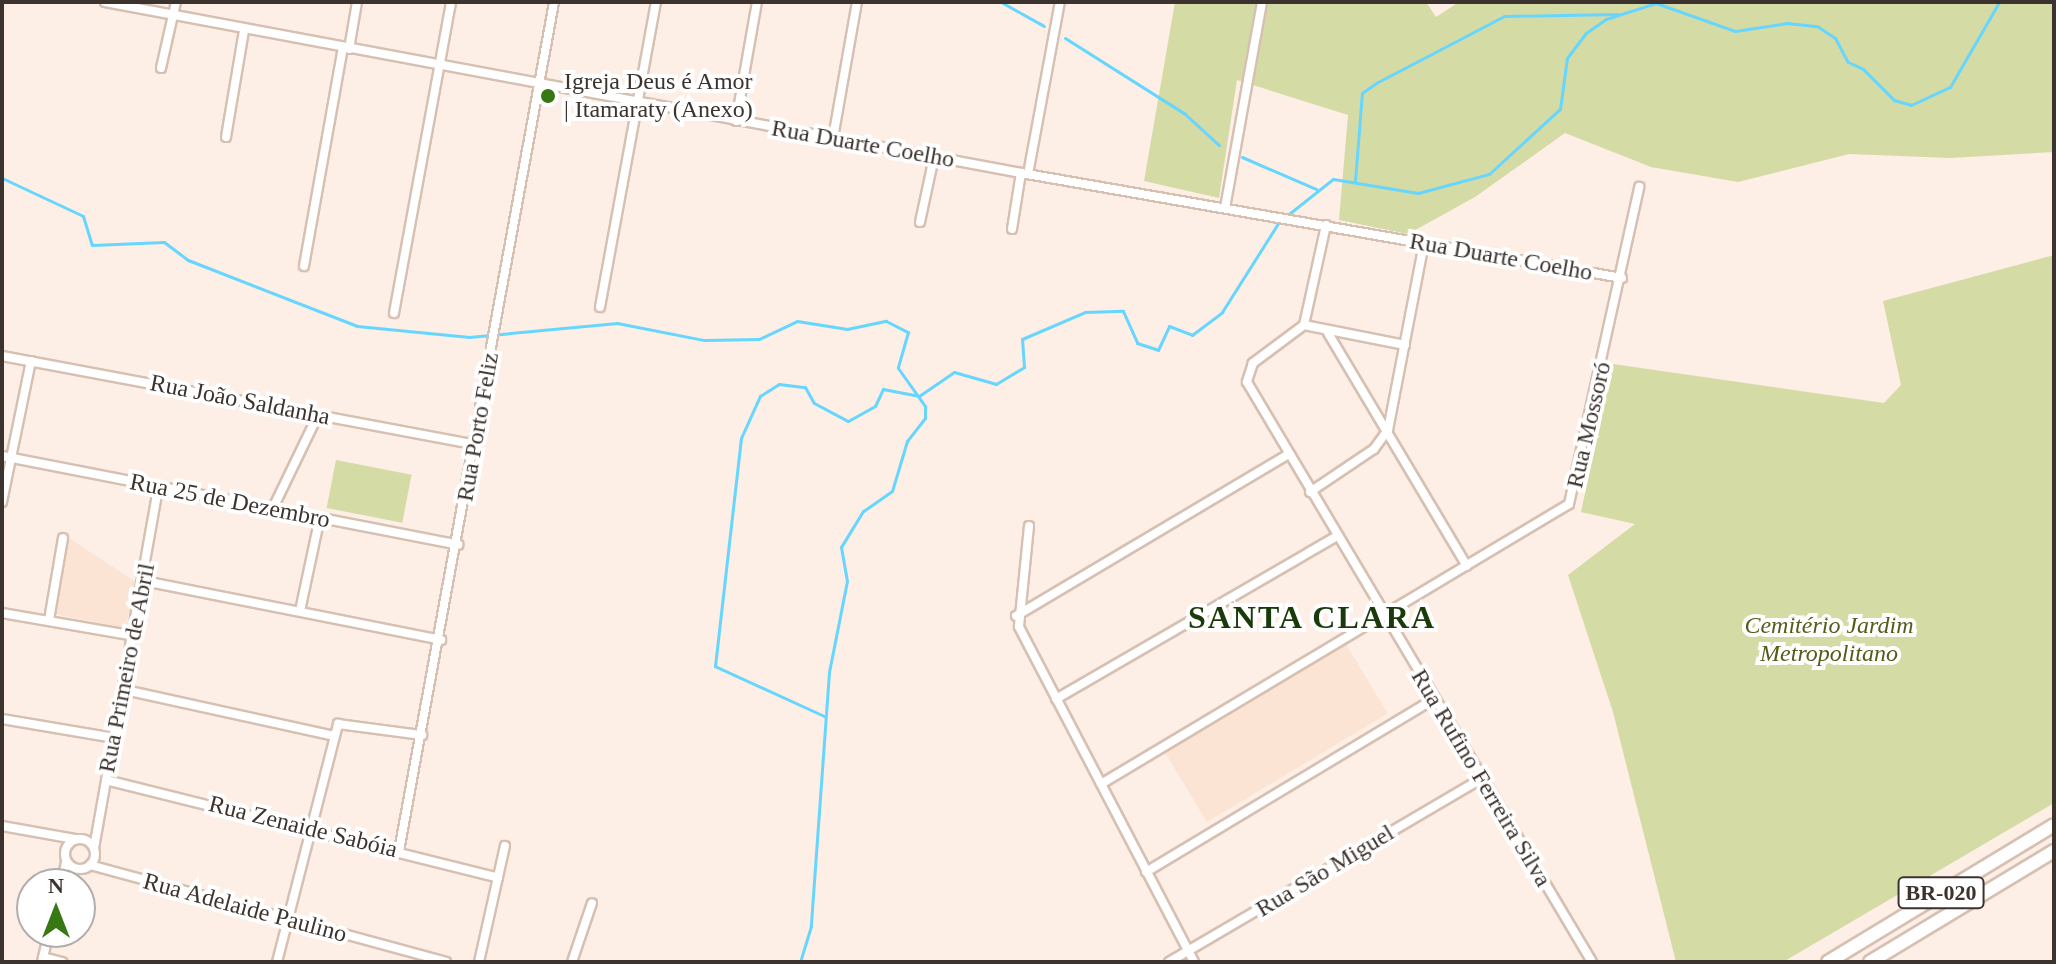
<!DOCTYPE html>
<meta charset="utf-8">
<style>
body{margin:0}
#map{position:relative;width:2056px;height:964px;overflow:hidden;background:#fdeee6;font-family:Georgia,serif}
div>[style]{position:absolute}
.built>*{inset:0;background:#fce4d5;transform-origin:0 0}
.green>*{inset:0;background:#d5dba4;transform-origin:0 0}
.stream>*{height:3px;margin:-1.5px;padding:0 1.5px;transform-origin:1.5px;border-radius:1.5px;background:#66d6ff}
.roads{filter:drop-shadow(2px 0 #d6c0b2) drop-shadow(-2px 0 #d6c0b2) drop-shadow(0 2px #d6c0b2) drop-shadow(0 -2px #d6c0b2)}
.minor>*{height:8px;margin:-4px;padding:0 4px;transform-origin:4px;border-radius:4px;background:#fff}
.minor>.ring{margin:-4px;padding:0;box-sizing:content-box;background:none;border:8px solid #fff;border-radius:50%}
.highway>*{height:12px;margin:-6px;padding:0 6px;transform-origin:6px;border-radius:6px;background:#fff}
.dots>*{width:22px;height:22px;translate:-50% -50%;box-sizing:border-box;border:4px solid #fff;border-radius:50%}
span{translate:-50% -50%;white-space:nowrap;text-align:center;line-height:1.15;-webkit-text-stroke:8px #fff;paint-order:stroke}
.shield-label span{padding:2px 6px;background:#fff;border:2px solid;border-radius:6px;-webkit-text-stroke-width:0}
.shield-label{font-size:22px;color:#3c332e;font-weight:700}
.poi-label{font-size:24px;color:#3c332e}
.left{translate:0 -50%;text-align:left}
.street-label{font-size:24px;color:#3c332e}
.park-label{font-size:24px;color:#575b19;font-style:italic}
.district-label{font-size:32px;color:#1b3a0c;font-weight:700;letter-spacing:2px}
.frame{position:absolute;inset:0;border:4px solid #3c332e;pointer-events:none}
.north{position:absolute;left:16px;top:868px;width:80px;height:80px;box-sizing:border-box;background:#fff;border:2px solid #b1adab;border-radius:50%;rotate:0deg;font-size:22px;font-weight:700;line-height:32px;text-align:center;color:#3c332e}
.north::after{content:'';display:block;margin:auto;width:28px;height:36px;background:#387814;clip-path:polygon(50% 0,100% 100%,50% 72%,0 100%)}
</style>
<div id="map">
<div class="built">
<i style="clip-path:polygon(66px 536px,137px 583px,125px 628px,54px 614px)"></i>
<i style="left:1346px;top:644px;width:81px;height:211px;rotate:59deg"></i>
</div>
<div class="green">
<i style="clip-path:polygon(1175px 2px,1426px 2px,1436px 17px,1459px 2px,2054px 2px,2054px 152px,1950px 158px,1849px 154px,1738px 182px,1651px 167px,1565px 133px,1475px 197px,1408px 234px,1339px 220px,1348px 115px,1237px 80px,1219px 198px,1144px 181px)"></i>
<i style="clip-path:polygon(2054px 255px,2054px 803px,1783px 962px,1676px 962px,1613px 712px,1568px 575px,1635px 524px,1581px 512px,1613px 364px,1884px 403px,1901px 385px,1883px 301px)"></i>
<i style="left:336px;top:460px;width:77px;height:49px;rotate:11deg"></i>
</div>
<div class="stream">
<i style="left:1001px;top:2px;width:49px;rotate:29.2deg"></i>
<i style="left:1065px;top:38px;width:142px;rotate:32.3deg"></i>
<i style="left:1185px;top:114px;width:46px;rotate:42.4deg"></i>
<i style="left:1242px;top:157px;width:81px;rotate:23.4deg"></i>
<i style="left:2px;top:178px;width:89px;rotate:25.1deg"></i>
<i style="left:83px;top:216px;width:30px;rotate:73deg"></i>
<i style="left:92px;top:245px;width:72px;rotate:-2.4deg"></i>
<i style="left:164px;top:242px;width:30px;rotate:37deg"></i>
<i style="left:188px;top:260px;width:181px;rotate:21.3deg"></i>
<i style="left:357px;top:326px;width:113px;rotate:5.6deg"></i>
<i style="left:469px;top:337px;width:149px;rotate:-5.4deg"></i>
<i style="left:617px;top:323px;width:89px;rotate:11.1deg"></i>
<i style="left:704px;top:340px;width:55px;rotate:-1deg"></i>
<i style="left:759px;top:339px;width:42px;rotate:-25.3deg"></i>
<i style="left:797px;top:321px;width:51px;rotate:9.1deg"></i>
<i style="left:847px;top:329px;width:40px;rotate:-12deg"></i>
<i style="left:886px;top:321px;width:25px;rotate:27deg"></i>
<i style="left:908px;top:332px;width:37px;rotate:106deg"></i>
<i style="left:898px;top:368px;width:47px;rotate:54.6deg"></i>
<i style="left:925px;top:406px;width:12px;rotate:90deg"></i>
<i style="left:925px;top:418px;width:29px;rotate:128deg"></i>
<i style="left:907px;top:441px;width:52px;rotate:106.7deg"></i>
<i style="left:892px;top:491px;width:35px;rotate:145deg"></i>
<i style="left:863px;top:511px;width:42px;rotate:121.4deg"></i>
<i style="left:841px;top:547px;width:35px;rotate:80deg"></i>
<i style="left:847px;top:581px;width:93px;rotate:101.2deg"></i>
<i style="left:829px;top:672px;width:255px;rotate:94.1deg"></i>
<i style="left:811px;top:926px;width:38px;rotate:107deg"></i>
<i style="left:1355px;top:181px;width:88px;rotate:-85.5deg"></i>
<i style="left:1362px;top:93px;width:19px;rotate:-35deg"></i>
<i style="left:1378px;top:82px;width:142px;rotate:-27.6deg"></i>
<i style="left:1504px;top:16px;width:114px;rotate:-1deg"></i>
<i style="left:1285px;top:217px;width:61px;rotate:-38.4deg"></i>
<i style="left:1333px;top:179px;width:86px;rotate:9.4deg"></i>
<i style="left:1418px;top:193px;width:73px;rotate:-15deg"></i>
<i style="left:1489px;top:174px;width:96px;rotate:-42.5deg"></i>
<i style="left:1560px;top:109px;width:51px;rotate:-82.2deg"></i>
<i style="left:1567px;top:58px;width:31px;rotate:-53deg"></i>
<i style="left:1586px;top:33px;width:24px;rotate:-35deg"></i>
<i style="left:1606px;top:19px;width:52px;rotate:-17.7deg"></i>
<i style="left:1656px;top:3px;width:84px;rotate:19.5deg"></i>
<i style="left:1735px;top:31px;width:53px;rotate:-8.7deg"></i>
<i style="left:1787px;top:23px;width:30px;rotate:6deg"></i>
<i style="left:1817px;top:26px;width:22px;rotate:34deg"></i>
<i style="left:1835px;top:38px;width:27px;rotate:62deg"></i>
<i style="left:1848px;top:62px;width:17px;rotate:25deg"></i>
<i style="left:1863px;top:69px;width:44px;rotate:45deg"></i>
<i style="left:1894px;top:100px;width:18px;rotate:16deg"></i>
<i style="left:1911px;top:105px;width:43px;rotate:-24.8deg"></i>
<i style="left:1950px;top:87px;width:98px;rotate:-60deg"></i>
<i style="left:824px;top:716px;width:120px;rotate:-155.4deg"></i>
<i style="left:715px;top:666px;width:229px;rotate:-83.5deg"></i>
<i style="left:741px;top:438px;width:46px;rotate:-65.7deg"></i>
<i style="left:760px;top:396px;width:22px;rotate:-32deg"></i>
<i style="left:779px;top:384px;width:26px;rotate:7deg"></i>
<i style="left:805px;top:387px;width:18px;rotate:61deg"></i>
<i style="left:814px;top:403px;width:38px;rotate:28deg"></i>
<i style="left:848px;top:421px;width:31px;rotate:-29deg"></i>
<i style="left:875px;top:406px;width:19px;rotate:-65deg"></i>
<i style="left:883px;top:389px;width:37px;rotate:11deg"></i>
<i style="left:919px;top:396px;width:42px;rotate:-34.4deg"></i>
<i style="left:954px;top:372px;width:44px;rotate:15.9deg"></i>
<i style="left:996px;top:384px;width:33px;rotate:-31deg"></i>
<i style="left:1024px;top:367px;width:28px;rotate:-94deg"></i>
<i style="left:1022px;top:339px;width:69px;rotate:-23.2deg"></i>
<i style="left:1085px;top:312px;width:38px;rotate:-2deg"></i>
<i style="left:1123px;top:311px;width:35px;rotate:66deg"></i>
<i style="left:1137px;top:343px;width:22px;rotate:18deg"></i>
<i style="left:1158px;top:350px;width:26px;rotate:-65deg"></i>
<i style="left:1169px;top:326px;width:25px;rotate:21deg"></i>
<i style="left:1192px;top:335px;width:38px;rotate:-37deg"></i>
<i style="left:1222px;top:312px;width:107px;rotate:-57.7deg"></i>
</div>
<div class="roads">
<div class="minor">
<i style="left:105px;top:2px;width:932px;rotate:10.57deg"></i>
<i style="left:1021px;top:173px;width:610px;rotate:9.91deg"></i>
<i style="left:349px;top:49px;width:48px;rotate:-80.3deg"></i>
<i style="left:161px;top:68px;width:68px;rotate:-77.2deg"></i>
<i style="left:736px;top:121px;width:121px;rotate:-80deg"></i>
<i style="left:226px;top:137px;width:108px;rotate:-80.4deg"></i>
<i style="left:833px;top:138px;width:138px;rotate:-80deg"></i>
<i style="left:1028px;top:174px;width:175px;rotate:-79.5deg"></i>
<i style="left:1225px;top:208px;width:209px;rotate:-79.8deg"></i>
<i style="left:920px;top:222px;width:66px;rotate:-77.8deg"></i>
<i style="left:1326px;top:225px;width:102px;rotate:102.4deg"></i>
<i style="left:1304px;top:325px;width:64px;rotate:143.3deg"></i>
<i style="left:1253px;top:363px;width:20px;rotate:108deg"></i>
<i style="left:1247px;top:382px;width:675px;rotate:59.25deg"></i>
<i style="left:1012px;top:229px;width:57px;rotate:-80.9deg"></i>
<i style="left:304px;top:266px;width:221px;rotate:-79.9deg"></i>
<i style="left:600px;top:307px;width:310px;rotate:-79.6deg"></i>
<i style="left:394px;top:313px;width:316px;rotate:-79.6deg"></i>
<i style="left:1304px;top:325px;width:103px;rotate:11.2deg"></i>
<i style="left:1328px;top:333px;width:271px;rotate:59.2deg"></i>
<i style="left:2px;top:356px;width:483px;rotate:10.6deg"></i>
<i style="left:2px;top:456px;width:465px;rotate:11deg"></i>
<i style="left:1310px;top:492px;width:77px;rotate:-33.9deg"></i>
<i style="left:1374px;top:449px;width:24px;rotate:-54deg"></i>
<i style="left:1388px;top:430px;width:190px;rotate:-79.1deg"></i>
<i style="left:2px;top:502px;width:144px;rotate:-78.4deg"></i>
<i style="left:273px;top:508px;width:103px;rotate:-64.2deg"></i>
<i style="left:1029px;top:526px;width:101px;rotate:95.7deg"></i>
<i style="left:1019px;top:627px;width:378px;rotate:62.4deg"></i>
<i style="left:144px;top:581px;width:303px;rotate:11.2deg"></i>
<i style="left:300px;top:611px;width:96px;rotate:-78deg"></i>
<i style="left:2px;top:613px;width:135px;rotate:9.8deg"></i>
<i style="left:1016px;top:616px;width:315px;rotate:-30.7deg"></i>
<i style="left:49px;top:620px;width:83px;rotate:-80.3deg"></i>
<i style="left:125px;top:690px;width:214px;rotate:12.4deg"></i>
<i style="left:1056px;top:699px;width:325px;rotate:-30.1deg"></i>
<i style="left:2px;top:719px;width:114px;rotate:9.6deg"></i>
<i style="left:106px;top:780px;width:404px;rotate:14deg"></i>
<i style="left:1101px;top:784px;width:545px;rotate:-30.89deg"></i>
<i style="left:1569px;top:504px;width:325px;rotate:-77.5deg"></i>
<i style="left:2px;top:826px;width:74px;rotate:10.1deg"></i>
<i class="ring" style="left:65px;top:839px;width:22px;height:22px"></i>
<i style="left:94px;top:848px;width:366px;rotate:-79.9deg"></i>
<i style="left:399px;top:851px;width:863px;rotate:-79.65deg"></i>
<i style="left:90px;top:865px;width:369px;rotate:15.2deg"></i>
<i style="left:1146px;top:872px;width:336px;rotate:-31deg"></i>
<i style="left:61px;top:884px;width:23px;rotate:-77deg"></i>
<i style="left:43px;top:957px;width:20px;rotate:15deg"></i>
<i style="left:42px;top:962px;width:31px;rotate:-77deg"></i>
<i style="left:277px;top:962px;width:246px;rotate:-75.6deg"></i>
<i style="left:338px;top:724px;width:85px;rotate:7.5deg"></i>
<i style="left:479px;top:962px;width:119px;rotate:-77.4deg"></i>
<i style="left:572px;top:962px;width:62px;rotate:-71.3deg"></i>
<i style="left:1169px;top:962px;width:362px;rotate:-30.4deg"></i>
</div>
<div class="highway">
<i style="left:1828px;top:962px;width:264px;rotate:-31.2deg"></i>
<i style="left:1870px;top:962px;width:215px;rotate:-31.1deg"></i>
</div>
</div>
<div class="dots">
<i style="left:548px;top:96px;background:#387814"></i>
</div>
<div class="shield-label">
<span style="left:1941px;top:893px">BR-020</span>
</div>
<div class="poi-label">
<span class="left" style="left:564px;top:96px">Igreja Deus é Amor<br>| Itamaraty (Anexo)</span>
</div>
<div class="street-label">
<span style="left:863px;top:144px;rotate:10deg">Rua Duarte Coelho</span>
<span style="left:1501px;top:257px;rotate:10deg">Rua Duarte Coelho</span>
<span style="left:240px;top:400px;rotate:11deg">Rua João Saldanha</span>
<span style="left:1589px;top:425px;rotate:-77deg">Rua Mossoró</span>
<span style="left:478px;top:427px;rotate:-80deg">Rua Porto Feliz</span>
<span style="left:230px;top:501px;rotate:11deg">Rua 25 de Dezembro</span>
<span style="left:127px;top:668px;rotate:-79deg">Rua Primeiro de Abril</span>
<span style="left:1481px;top:778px;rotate:59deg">Rua Rufino Ferreira Silva</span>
<span style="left:303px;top:827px;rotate:14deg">Rua Zenaide Sabóia</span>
<span style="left:1325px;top:871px;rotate:-31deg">Rua São Miguel</span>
<span style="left:245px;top:908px;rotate:15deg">Rua Adelaide Paulino</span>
</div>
<div class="park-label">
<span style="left:1829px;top:640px">Cemitério Jardim<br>Metropolitano</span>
</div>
<div class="district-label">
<span style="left:1312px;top:617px">SANTA CLARA</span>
</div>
<div class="frame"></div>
<div class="north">N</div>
</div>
